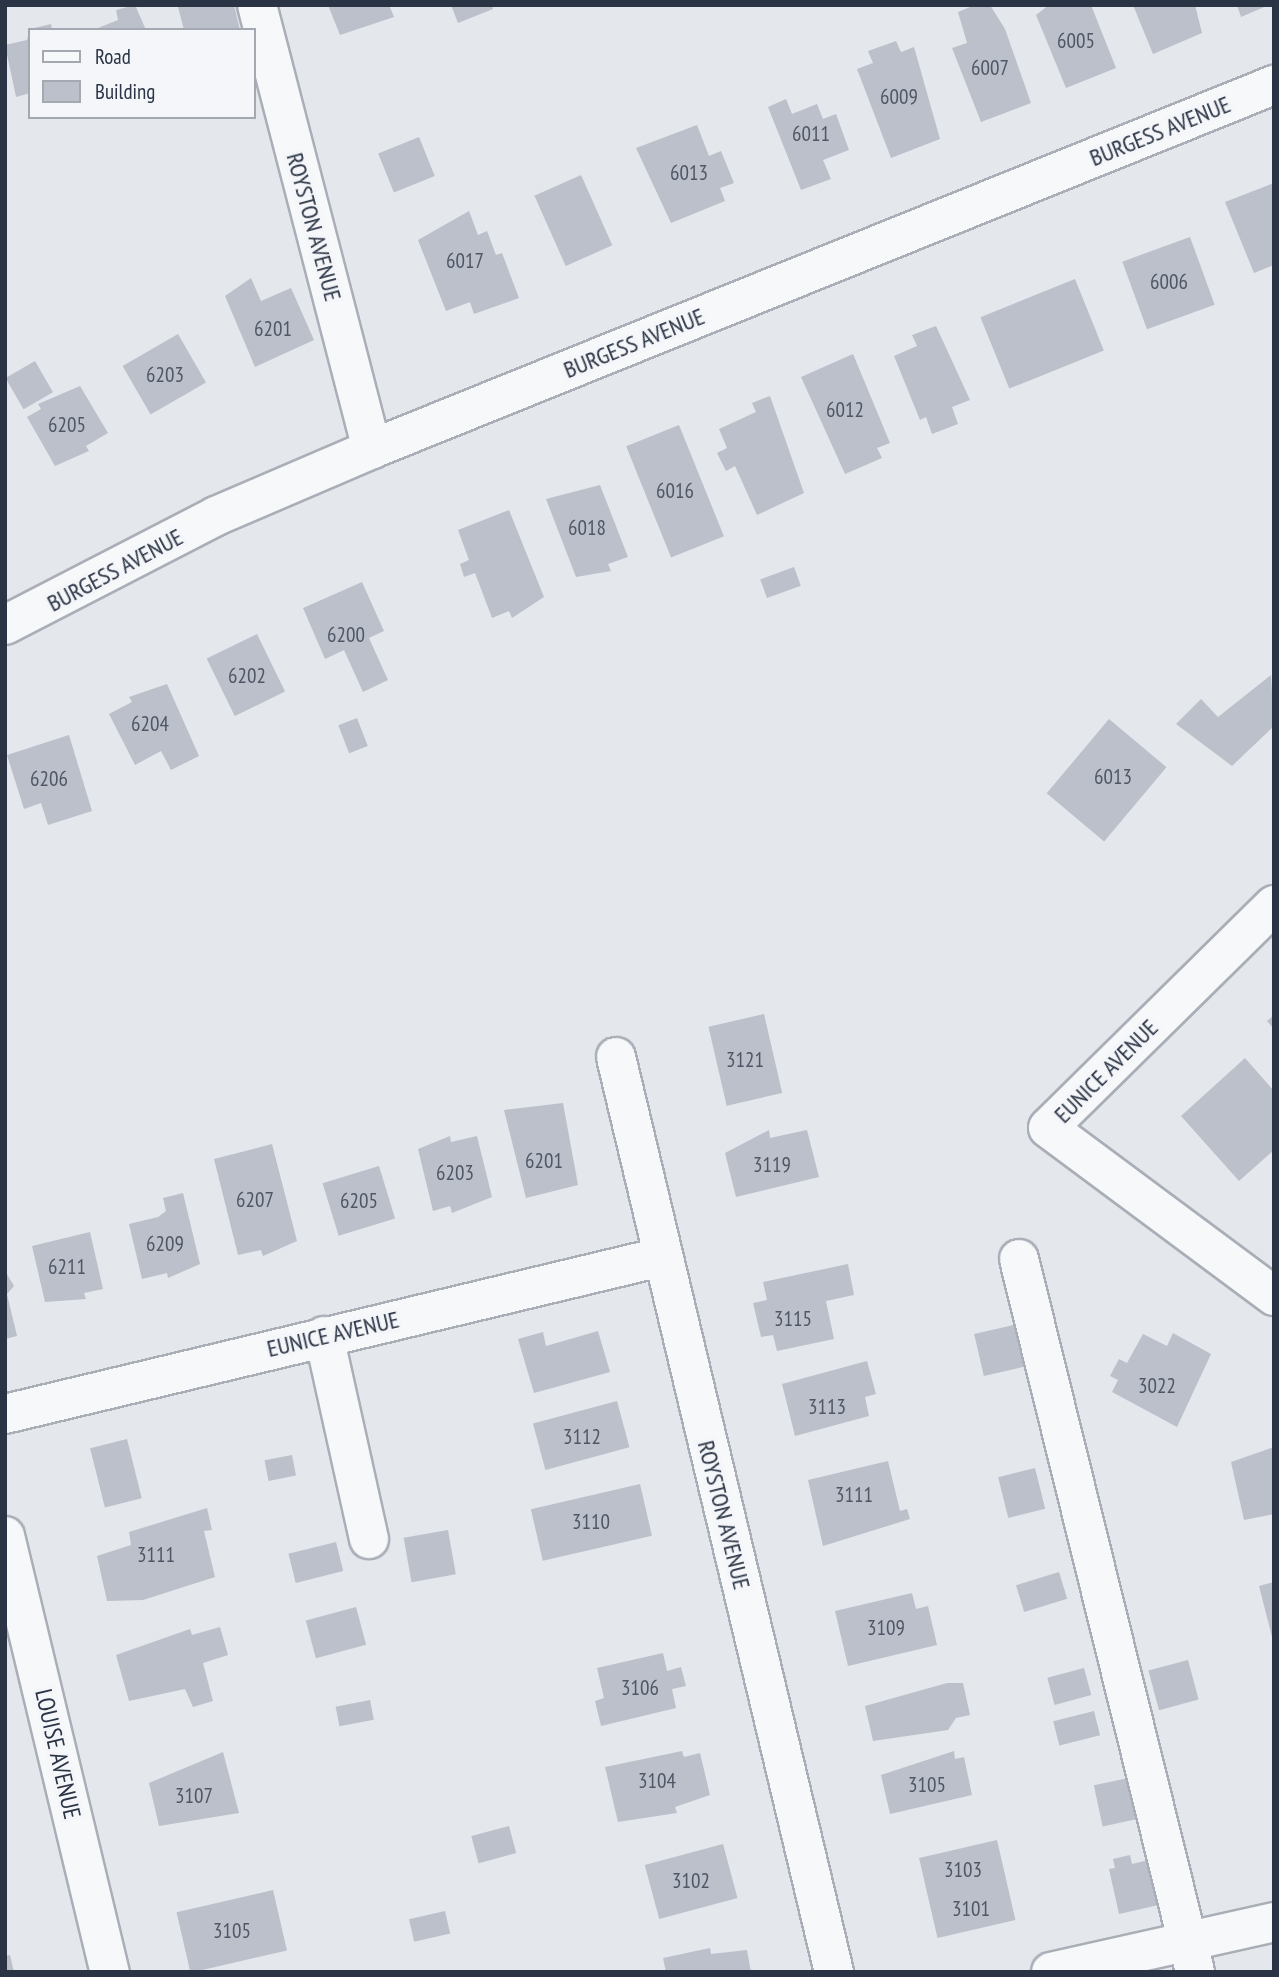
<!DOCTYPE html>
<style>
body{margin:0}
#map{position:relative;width:1279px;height:1977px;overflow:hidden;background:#e4e7ec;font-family:"PT Sans Narrow",sans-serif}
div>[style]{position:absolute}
.building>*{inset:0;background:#bbc0ca;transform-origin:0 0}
.roads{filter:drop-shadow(2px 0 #a9aeb7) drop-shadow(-2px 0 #a9aeb7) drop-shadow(0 2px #a9aeb7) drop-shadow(0 -2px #a9aeb7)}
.minor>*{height:38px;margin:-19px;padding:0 19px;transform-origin:19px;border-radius:19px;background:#f7f8fa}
span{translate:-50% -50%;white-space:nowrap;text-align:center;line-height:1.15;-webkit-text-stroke:7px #f4f6f9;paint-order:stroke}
.number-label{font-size:21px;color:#4f5766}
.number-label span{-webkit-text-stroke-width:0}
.street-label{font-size:24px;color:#2b3445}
.frame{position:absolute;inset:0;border:7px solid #2b3445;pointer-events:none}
.legend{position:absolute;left:28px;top:28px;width:228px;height:91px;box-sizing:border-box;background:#f4f6f9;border:2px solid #a4a8b1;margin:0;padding:9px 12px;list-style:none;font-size:21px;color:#2b3445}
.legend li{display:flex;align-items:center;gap:14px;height:35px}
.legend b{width:35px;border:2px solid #a4a8b1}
</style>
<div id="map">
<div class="building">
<i style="clip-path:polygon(135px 5px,146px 30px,93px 30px,118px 20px,116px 10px)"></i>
<i style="clip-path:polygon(234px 5px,240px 30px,184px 30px,178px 7px)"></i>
<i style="clip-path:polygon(328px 5px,389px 5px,394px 17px,340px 35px)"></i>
<i style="clip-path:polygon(451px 5px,492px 5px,493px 9px,458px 23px)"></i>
<i style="clip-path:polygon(975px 5px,990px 5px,1005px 29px,1031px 103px,981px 122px,952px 48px,967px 43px,958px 12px)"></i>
<i style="clip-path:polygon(1049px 5px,1091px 5px,1116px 68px,1066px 88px,1036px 15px)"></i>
<i style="clip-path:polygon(1133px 5px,1195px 5px,1202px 33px,1153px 54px)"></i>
<i style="clip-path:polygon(1237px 5px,1269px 5px,1241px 17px)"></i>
<i style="clip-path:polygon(51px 24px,52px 30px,30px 30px,30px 29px)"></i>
<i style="clip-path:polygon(30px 29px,30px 93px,16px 97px,5px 45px,27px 40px)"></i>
<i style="clip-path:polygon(896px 41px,901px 52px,914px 47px,940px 139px,891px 158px,857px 69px,873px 63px,868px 51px)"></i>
<i style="clip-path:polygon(786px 99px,792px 114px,817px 104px,823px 119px,836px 114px,849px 150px,823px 160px,831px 179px,801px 190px,768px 107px)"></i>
<i style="clip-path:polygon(697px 125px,709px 156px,721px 151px,734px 183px,720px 188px,725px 201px,671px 223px,636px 148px)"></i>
<i style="left:419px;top:137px;width:42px;height:44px;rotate:68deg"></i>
<i style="left:581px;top:175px;width:77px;height:51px;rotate:66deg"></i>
<i style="clip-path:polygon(1274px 183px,1274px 265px,1254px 273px,1225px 202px)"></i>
<i style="clip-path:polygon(469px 211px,478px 235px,487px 231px,496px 255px,502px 253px,519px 298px,474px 314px,470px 302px,446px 311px,418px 240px)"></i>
<i style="left:1190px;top:237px;width:72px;height:72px;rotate:70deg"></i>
<i style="clip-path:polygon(251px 278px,261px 301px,291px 288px,314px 340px,255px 367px,225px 296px)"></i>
<i style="left:1075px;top:279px;width:77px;height:102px;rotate:68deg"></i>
<i style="clip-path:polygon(936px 326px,970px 400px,952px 407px,958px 424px,932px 434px,926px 417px,920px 420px,894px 356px,917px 346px,912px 335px)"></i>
<i style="left:178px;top:334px;width:56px;height:64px;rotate:60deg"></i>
<i style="clip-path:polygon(853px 354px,890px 443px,877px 448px,882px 458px,845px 474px,801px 377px)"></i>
<i style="left:35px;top:361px;width:36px;height:34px;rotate:60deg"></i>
<i style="clip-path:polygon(80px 386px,108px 433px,86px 446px,89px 451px,55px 466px,27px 417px,41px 409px,38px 404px)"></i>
<i style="clip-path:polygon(770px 396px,804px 493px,757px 515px,735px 466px,726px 471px,717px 453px,727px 448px,719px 429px,756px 412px,752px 403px)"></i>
<i style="left:679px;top:425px;width:120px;height:57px;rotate:68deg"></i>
<i style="clip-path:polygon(600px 485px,628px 557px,608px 564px,611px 571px,576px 577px,546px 499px)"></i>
<i style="clip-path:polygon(509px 510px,544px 597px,512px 618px,509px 611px,492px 618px,475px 573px,464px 577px,460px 564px,469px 560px,458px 530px)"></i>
<i style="left:794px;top:567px;width:20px;height:36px;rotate:70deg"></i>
<i style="clip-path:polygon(362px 582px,384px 631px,369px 638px,388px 680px,363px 692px,344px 650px,325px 659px,303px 608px)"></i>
<i style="left:257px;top:634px;width:64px;height:56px;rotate:64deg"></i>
<i style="clip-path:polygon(1271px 675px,1274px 726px,1232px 766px,1176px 724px,1201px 699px,1218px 717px)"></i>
<i style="clip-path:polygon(167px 684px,199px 756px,171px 770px,161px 751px,135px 765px,109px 714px,132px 702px,129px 697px)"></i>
<i style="left:357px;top:718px;width:30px;height:20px;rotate:69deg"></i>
<i style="left:1109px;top:719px;width:75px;height:97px;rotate:40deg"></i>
<i style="clip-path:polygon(69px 735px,92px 811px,48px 825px,41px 803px,24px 809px,7px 755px)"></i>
<i style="left:764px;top:1014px;width:81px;height:57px;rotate:77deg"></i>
<i style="clip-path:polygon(1274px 1015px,1274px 1029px,1267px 1021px)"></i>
<i style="clip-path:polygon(1245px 1058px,1274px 1091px,1274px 1150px,1239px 1181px,1181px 1116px)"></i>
<i style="clip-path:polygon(563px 1103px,578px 1185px,526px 1198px,504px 1110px)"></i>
<i style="clip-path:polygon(769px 1130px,770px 1138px,807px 1130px,819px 1177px,736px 1197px,725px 1153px)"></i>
<i style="clip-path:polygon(450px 1136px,451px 1142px,477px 1136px,492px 1197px,452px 1213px,450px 1206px,433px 1211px,418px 1149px)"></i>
<i style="clip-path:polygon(272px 1144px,297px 1241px,263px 1256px,261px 1250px,238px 1255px,214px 1159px)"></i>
<i style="left:379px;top:1166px;width:55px;height:59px;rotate:73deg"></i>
<i style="clip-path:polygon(183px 1193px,200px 1264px,168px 1278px,167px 1273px,142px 1279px,129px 1224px,158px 1217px,166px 1211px,163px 1198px)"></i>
<i style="clip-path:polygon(90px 1232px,103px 1289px,84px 1293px,86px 1299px,45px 1302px,32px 1246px)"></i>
<i style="clip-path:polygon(848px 1264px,854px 1295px,826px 1301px,834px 1339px,777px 1351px,773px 1335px,761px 1337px,753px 1303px,767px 1300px,763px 1282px)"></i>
<i style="clip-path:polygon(5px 1271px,14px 1286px,7px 1294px,17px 1336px,5px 1339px)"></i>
<i style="left:1018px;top:1324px;width:43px;height:45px;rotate:77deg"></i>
<i style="clip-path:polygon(598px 1331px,610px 1372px,534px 1393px,518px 1339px,543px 1332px,546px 1346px)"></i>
<i style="clip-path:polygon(1173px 1333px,1211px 1354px,1177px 1427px,1112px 1392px,1118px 1380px,1110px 1376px,1119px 1359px,1127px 1363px,1143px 1334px,1167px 1346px)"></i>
<i style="clip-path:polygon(867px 1361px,876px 1394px,865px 1397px,869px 1416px,795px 1436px,782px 1384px)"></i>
<i style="left:617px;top:1401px;width:48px;height:87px;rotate:75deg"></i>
<i style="left:127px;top:1439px;width:61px;height:38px;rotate:76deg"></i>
<i style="clip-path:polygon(1274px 1447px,1274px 1514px,1244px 1520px,1231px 1462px)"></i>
<i style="left:292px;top:1455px;width:21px;height:28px;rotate:79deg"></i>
<i style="clip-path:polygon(888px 1461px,900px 1511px,907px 1509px,910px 1519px,823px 1546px,808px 1480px)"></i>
<i style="left:1035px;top:1468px;width:42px;height:38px;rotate:76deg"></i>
<i style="left:640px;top:1484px;width:53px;height:112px;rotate:77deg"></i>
<i style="clip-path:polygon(207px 1508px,212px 1530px,204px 1531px,215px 1577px,143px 1600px,107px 1601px,97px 1556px,131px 1545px,129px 1532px)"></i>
<i style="left:448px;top:1530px;width:45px;height:45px;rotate:80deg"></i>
<i style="left:336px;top:1542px;width:30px;height:49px;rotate:76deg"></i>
<i style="left:1059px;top:1572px;width:28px;height:45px;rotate:73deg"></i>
<i style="clip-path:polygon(1274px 1582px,1274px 1641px,1273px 1641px,1259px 1586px)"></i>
<i style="clip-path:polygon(912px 1593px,916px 1609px,928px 1606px,937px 1645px,848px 1666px,835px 1611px)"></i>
<i style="left:356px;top:1607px;width:39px;height:52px;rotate:75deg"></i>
<i style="clip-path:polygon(220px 1627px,228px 1655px,203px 1663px,213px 1701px,193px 1707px,185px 1689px,129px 1701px,116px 1655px,190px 1629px,192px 1635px)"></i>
<i style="clip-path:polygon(663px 1653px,667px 1671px,681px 1667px,686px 1686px,672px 1689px,676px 1708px,601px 1726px,595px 1701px,604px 1698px,597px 1668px)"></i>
<i style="left:1188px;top:1660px;width:41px;height:41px;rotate:75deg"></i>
<i style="left:1084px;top:1668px;width:28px;height:38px;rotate:75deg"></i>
<i style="clip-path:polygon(947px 1683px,963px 1683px,970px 1715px,956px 1718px,948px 1730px,873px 1741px,865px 1706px)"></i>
<i style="left:370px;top:1700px;width:20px;height:35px;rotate:79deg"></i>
<i style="left:1094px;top:1711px;width:25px;height:42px;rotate:76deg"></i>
<i style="clip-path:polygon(682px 1751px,684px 1757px,700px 1753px,710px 1795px,675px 1807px,677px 1813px,618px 1822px,605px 1767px)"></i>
<i style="clip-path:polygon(954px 1751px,955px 1759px,964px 1757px,972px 1795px,890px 1814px,881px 1775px)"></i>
<i style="clip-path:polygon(223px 1752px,239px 1813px,159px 1826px,149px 1783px)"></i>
<i style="left:1133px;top:1777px;width:42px;height:40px;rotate:78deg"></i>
<i style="left:509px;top:1826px;width:28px;height:39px;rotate:75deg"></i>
<i style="left:997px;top:1840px;width:82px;height:80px;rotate:77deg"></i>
<i style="left:723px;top:1844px;width:56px;height:81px;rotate:75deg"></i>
<i style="clip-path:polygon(1130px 1855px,1132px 1864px,1153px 1859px,1163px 1904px,1119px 1914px,1109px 1869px,1115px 1868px,1113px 1859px)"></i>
<i style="left:273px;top:1890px;width:62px;height:99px;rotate:77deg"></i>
<i style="left:445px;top:1911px;width:23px;height:37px;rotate:77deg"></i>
<i style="clip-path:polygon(710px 1948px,711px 1954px,747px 1950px,751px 1972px,666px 1972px,663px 1958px)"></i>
<i style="clip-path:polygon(10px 1955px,14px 1972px,5px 1972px,5px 1956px)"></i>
</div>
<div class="roads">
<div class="minor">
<i style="left:257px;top:5px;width:459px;rotate:75.5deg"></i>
<i style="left:5px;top:625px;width:237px;rotate:-27.3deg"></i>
<i style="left:216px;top:516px;width:170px;rotate:-23.2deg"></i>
<i style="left:372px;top:449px;width:973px;rotate:-21.98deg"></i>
<i style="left:1274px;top:905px;width:317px;rotate:135.4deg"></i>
<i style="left:1048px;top:1128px;width:282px;rotate:36.6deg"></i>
<i style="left:616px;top:1057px;width:941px;rotate:76.6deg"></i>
<i style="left:1019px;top:1259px;width:734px;rotate:76.13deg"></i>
<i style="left:324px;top:1336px;width:208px;rotate:77.5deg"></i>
<i style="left:5px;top:1414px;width:675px;rotate:-13.46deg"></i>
<i style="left:5px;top:1536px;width:448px;rotate:76.5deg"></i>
<i style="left:1051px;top:1972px;width:229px;rotate:-12.6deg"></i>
</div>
</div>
<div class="number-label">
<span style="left:1076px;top:41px">6005</span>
<span style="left:990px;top:68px">6007</span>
<span style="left:899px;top:97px">6009</span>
<span style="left:811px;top:134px">6011</span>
<span style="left:689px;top:173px">6013</span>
<span style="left:465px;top:261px">6017</span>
<span style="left:1169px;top:282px">6006</span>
<span style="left:273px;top:329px">6201</span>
<span style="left:165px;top:375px">6203</span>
<span style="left:845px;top:410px">6012</span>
<span style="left:67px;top:425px">6205</span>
<span style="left:675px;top:491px">6016</span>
<span style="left:587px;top:528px">6018</span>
<span style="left:346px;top:635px">6200</span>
<span style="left:247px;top:676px">6202</span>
<span style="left:150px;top:724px">6204</span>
<span style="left:1113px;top:777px">6013</span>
<span style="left:49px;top:779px">6206</span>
<span style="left:745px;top:1060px">3121</span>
<span style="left:544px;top:1161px">6201</span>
<span style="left:772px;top:1165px">3119</span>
<span style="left:455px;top:1173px">6203</span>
<span style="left:255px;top:1200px">6207</span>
<span style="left:359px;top:1201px">6205</span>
<span style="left:165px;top:1244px">6209</span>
<span style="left:67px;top:1267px">6211</span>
<span style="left:793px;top:1319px">3115</span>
<span style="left:1157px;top:1386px">3022</span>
<span style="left:827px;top:1407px">3113</span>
<span style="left:582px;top:1437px">3112</span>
<span style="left:854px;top:1495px">3111</span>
<span style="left:591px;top:1522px">3110</span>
<span style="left:156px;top:1555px">3111</span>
<span style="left:886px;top:1628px">3109</span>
<span style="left:640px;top:1688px">3106</span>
<span style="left:657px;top:1781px">3104</span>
<span style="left:927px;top:1785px">3105</span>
<span style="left:194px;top:1796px">3107</span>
<span style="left:963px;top:1870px">3103</span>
<span style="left:691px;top:1881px">3102</span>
<span style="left:971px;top:1909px">3101</span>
<span style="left:232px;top:1931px">3105</span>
</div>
<div class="street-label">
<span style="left:1160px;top:131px;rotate:-22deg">BURGESS AVENUE</span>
<span style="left:314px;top:227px;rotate:75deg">ROYSTON AVENUE</span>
<span style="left:634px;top:343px;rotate:-22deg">BURGESS AVENUE</span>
<span style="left:115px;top:570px;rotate:-28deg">BURGESS AVENUE</span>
<span style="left:1106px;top:1071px;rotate:-45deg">EUNICE AVENUE</span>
<span style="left:333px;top:1334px;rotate:-13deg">EUNICE AVENUE</span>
<span style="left:724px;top:1515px;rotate:76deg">ROYSTON AVENUE</span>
<span style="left:58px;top:1754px;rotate:77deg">LOUISE AVENUE</span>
</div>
<div class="frame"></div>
<ul class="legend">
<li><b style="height:9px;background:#f7f8fa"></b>Road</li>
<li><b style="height:19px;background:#bbc0ca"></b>Building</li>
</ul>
</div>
